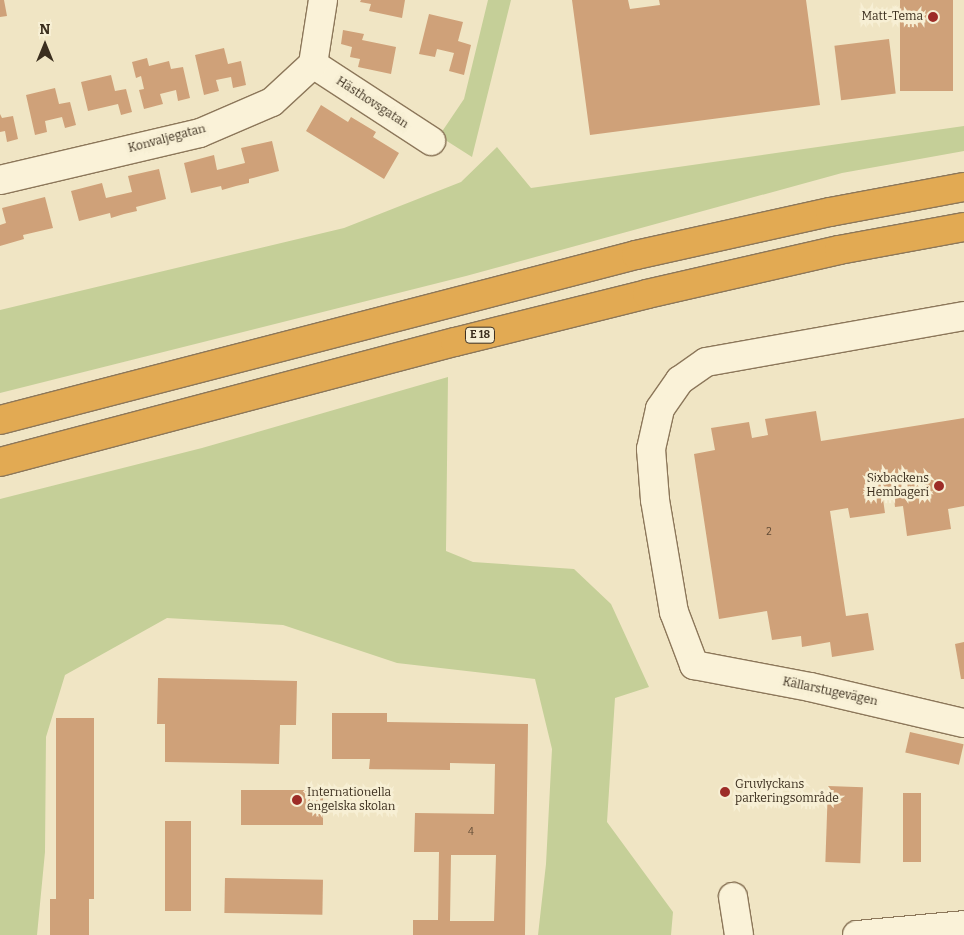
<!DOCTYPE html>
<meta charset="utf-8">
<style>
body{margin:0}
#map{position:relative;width:964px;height:935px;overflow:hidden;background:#f0e5c4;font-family:Bitter,serif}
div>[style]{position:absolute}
.green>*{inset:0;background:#c5cf98}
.building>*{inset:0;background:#cfa179;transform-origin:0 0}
.roads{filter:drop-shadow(1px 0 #8c775a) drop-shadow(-1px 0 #8c775a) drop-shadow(0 1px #8c775a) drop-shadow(0 -1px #8c775a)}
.minor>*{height:28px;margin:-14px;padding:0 14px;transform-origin:14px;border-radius:14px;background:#faf2d8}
.highway>*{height:28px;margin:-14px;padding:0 14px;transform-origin:14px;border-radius:14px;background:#e2aa53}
.dots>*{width:14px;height:14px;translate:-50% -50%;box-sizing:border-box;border:2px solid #f7efd4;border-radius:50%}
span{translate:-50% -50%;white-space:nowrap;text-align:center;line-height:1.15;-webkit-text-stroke:5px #f7efd4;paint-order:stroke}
.number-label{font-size:10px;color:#604b35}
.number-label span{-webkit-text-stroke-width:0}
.shield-label span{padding:1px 4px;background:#f7efd4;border:1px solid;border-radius:4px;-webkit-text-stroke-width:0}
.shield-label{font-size:11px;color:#3b2e1e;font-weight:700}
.poi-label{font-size:12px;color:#3b2e1e}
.right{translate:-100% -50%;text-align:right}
.left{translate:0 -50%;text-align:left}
.street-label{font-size:12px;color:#3b2e1e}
.north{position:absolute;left:20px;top:20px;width:50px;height:50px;-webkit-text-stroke:4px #f7efd4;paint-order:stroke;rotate:0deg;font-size:14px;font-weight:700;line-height:20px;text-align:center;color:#3b2e1e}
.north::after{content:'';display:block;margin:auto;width:18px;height:22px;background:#3b2e1e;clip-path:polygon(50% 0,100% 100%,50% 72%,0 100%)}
</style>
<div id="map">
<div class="green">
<i style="clip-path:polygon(488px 0,511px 0,472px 157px,439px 136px,464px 99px)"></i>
<i style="clip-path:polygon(964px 126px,964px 151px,842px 173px,466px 276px,0 393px,0 310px,344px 228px,461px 182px,497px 147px,531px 188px)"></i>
<i style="clip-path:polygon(448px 377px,446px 551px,473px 562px,574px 569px,611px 604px,649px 687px,615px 698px,607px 822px,673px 912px,671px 935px,538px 935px,546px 864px,552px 749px,535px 679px,397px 663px,283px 625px,167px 618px,65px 675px,46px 737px,45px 852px,37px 935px,0 935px,0 499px,202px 448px)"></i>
</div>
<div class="building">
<i style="clip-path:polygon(0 0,4px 0,7px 16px,0 17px)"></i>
<i style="clip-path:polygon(361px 0,405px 0,402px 18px,369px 11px,371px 4px,360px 2px)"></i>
<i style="clip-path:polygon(572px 0,628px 0,630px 9px,660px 5px,659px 0,806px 0,820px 105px,590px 135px)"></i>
<i style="left:900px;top:0;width:53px;height:91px"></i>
<i style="clip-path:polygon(429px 14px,463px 22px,458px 41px,471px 45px,464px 75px,449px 71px,454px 53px,437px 49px,435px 57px,419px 54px)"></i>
<i style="clip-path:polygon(343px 30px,364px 34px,362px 40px,396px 47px,391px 74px,358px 67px,360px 59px,350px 57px,352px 47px,341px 44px)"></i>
<i style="left:889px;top:39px;width:55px;height:55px;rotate:83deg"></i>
<i style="clip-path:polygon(224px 48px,228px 64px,241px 61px,246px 85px,233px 88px,231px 77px,216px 80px,219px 91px,204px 95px,195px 55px)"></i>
<i style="clip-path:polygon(147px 58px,149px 66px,169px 61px,171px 69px,183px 67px,190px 98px,178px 101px,176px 90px,160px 94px,163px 104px,144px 109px,139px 90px,144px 89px,141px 76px,136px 78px,132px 62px)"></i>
<i style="clip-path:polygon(111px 75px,115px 91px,126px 89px,132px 112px,121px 115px,118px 104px,88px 111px,81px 82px)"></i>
<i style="clip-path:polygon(55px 88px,59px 104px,70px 102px,76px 125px,65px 128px,62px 117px,45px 121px,47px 132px,35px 135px,26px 95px)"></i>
<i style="clip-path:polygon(321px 105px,348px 122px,351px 117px,376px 132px,373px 137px,399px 153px,384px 179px,306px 131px)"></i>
<i style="clip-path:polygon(0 114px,2px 118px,13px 116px,18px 139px,7px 142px,5px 131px,0 132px)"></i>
<i style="clip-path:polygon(272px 141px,279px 171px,249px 179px,249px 183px,236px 186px,222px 190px,221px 186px,191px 193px,184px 163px,214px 155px,217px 170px,245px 163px,241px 148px)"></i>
<i style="clip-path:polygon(159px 169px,166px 199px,136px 207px,137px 211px,124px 214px,111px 218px,110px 213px,79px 221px,71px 191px,102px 183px,106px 198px,132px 192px,128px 176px)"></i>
<i style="clip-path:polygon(45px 197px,53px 228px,23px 235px,24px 239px,0 246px,0 225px,6px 223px,2px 208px)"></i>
<i style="clip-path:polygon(816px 411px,821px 441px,964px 418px,964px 506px,948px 509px,951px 529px,907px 536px,903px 506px,895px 507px,894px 498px,883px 499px,885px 513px,850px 518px,848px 508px,830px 511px,846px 616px,868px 613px,874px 650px,832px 657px,830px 642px,802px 647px,801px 636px,772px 640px,767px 611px,719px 619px,694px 454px,715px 450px,711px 428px,749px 422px,752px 438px,768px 435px,765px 419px)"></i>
<i style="clip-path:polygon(964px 642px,964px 679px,961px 679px,955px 644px)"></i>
<i style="clip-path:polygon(158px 678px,297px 681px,296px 725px,280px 725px,279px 764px,165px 762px,165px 724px,157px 724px)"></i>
<i style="clip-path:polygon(evenodd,332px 713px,387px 713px,387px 722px,528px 724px,525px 935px,413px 935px,413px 920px,438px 920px,439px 852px,414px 852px,415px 813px,494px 814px,495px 764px,450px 763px,450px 770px,369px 769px,370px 759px,332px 759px,332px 713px,451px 855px,496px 855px,494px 921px,450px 921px,451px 855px)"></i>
<i style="clip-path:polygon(56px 718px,94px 718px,94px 899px,89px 899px,89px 935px,50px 935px,50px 899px,56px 899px)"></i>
<i style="left:910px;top:732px;width:55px;height:21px;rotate:13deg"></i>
<i style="left:828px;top:786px;width:35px;height:76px;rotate:2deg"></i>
<i style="left:241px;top:790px;width:82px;height:35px"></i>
<i style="left:903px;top:793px;width:18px;height:69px"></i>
<i style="left:165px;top:821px;width:26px;height:90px"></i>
<i style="left:225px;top:878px;width:98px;height:35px;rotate:1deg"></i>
</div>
<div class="roads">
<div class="minor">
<i style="left:313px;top:64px;width:141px;rotate:33.1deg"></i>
<i style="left:0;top:180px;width:205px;rotate:-13.2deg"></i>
<i style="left:200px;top:133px;width:78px;rotate:-23.3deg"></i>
<i style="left:272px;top:102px;width:56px;rotate:-42.8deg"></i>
<i style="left:313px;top:64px;width:65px;rotate:-81.1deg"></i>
<i style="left:964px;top:316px;width:262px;rotate:169.9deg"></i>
<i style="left:706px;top:362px;width:32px;rotate:145deg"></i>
<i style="left:680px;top:380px;width:35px;rotate:125deg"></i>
<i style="left:660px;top:409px;width:41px;rotate:102.7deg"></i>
<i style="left:651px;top:449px;width:51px;rotate:85.5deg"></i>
<i style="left:655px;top:500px;width:114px;rotate:80.4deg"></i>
<i style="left:674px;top:612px;width:57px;rotate:69.3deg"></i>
<i style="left:694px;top:665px;width:118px;rotate:10.7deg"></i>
<i style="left:810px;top:687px;width:158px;rotate:13.2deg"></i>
<i style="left:733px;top:897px;width:38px;rotate:81deg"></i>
<i style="left:857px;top:935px;width:107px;rotate:-5.3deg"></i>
</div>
<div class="highway">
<i style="left:0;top:420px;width:657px;rotate:-14.54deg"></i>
<i style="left:636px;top:255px;width:199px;rotate:-12.5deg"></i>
<i style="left:830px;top:212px;width:136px;rotate:-10.6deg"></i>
<i style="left:0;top:462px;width:471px;rotate:-14.8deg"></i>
<i style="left:455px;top:342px;width:198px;rotate:-14deg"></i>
<i style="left:647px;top:294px;width:197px;rotate:-12.9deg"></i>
<i style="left:839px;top:250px;width:127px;rotate:-10.4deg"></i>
</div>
</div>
<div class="dots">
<i style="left:933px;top:17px;background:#9d2c27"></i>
<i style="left:939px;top:486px;background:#9d2c27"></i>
<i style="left:725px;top:792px;background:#9d2c27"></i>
<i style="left:297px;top:800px;background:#9d2c27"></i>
</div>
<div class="number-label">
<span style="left:769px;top:533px">2</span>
<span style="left:471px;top:833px">4</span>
</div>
<div class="shield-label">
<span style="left:480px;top:335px">E 18</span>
</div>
<div class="poi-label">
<span class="right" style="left:923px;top:17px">Matt-Tema</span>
<span class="right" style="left:929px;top:486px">Sixbackens<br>Hembageri</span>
<span class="left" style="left:735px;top:792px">Gruvlyckans<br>parkeringsområde</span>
<span class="left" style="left:307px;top:800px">Internationella<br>engelska skolan</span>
</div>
<div class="street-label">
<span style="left:372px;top:103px;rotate:33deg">Hästhovsgatan</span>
<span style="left:167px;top:139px;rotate:-15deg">Konvaljegatan</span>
<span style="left:830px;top:692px;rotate:12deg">Källarstugevägen</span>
</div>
<div class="north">N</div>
</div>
